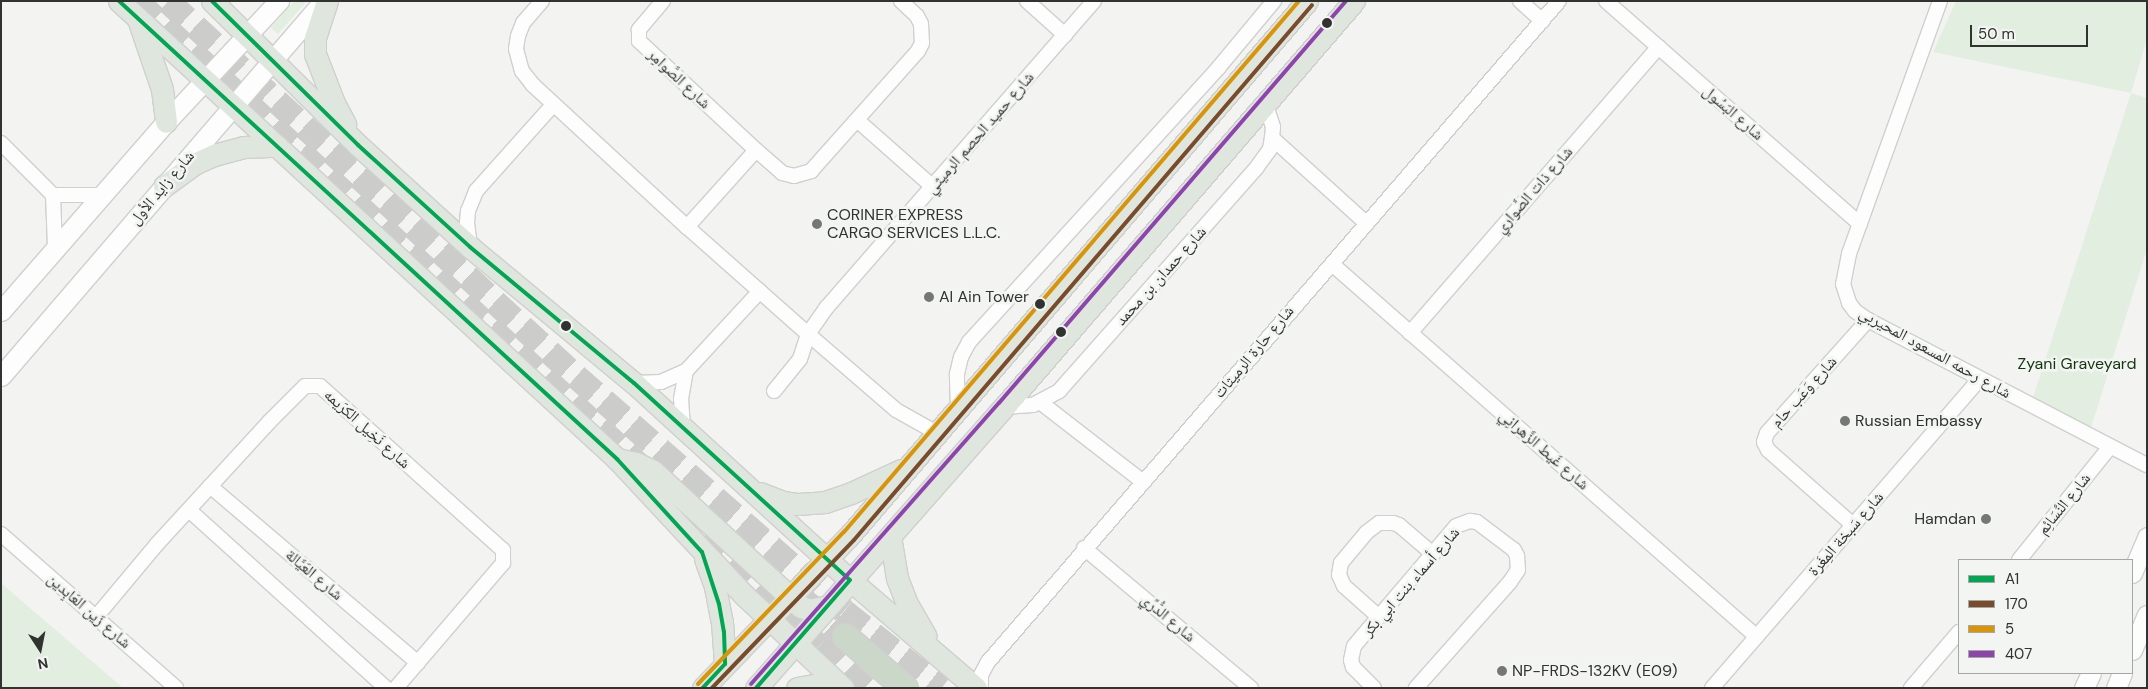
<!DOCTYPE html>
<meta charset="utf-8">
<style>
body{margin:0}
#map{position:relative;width:2148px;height:689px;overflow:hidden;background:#f3f4f2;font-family:"DM Sans","Noto Naskh Arabic",sans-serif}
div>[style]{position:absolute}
.green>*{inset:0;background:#e2eedf}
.highway-tunnel>*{height:25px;margin-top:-12.5px;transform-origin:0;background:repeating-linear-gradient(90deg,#cccdcb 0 25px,transparent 0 37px)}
.roads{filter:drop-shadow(1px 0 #cfd0ce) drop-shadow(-1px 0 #cfd0ce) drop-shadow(0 1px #cfd0ce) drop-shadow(0 -1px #cfd0ce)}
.street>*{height:14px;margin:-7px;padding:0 7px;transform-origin:7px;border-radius:7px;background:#fdfdfd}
.secondary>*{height:19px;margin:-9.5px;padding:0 9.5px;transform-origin:9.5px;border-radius:9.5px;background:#fdfdfd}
.primary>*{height:21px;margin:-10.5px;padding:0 10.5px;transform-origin:10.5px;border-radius:10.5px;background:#dfe6de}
.highway>*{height:25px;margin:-12.5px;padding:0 12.5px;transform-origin:12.5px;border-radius:12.5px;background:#cbd7c9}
.bus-1>*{height:4px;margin:-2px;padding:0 2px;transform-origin:2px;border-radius:2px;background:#00a651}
.bus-2>*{height:4px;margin:-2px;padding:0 2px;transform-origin:2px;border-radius:2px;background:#7a4b2a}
.bus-3>*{height:4px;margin:-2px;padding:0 2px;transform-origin:2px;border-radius:2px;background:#d99507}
.bus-4>*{height:4px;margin:-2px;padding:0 2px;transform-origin:2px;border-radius:2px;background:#8e44ad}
.dots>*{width:14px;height:14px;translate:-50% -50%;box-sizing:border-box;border:2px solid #f2f5f1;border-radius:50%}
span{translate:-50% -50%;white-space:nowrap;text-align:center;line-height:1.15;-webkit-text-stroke:5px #f2f5f1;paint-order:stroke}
.street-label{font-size:16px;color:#313331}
.poi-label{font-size:16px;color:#313331}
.left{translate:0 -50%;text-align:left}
.right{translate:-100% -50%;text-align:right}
.park-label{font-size:16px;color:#13360e}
.frame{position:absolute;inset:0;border:2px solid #313331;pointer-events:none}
.legend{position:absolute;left:1958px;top:559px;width:175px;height:115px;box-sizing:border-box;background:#f2f5f1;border:1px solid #a5a7a4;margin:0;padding:6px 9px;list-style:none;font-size:15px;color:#313331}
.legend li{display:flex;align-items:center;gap:10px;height:25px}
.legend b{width:25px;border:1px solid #a5a7a4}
.north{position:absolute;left:15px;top:624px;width:50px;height:50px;-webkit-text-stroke:4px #f2f5f1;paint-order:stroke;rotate:169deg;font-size:14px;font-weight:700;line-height:20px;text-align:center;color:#313331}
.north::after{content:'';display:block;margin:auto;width:18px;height:22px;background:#313331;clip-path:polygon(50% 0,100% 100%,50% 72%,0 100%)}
.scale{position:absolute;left:1970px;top:25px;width:118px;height:22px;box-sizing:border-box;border:2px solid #313331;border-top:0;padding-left:6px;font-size:15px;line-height:18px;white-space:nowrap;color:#313331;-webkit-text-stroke:4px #f2f5f1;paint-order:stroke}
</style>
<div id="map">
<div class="green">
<i style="clip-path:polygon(294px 1px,307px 1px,278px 34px,271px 28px)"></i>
<i style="clip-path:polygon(1956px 1px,2147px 1px,2147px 39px,2131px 93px,2147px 98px,2147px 249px,2089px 434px,2032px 401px,2131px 93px,1933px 52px)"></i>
<i style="clip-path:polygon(1px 583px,123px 688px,1px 688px)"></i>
</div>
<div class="highway-tunnel">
<i style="left:137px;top:1px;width:696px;rotate:42.73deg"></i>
<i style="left:168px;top:1px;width:554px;rotate:42.59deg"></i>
<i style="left:576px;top:376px;width:356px;rotate:41.2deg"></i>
<i style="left:844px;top:611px;width:124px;rotate:38.4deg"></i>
<i style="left:707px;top:533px;width:159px;rotate:45.3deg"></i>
<i style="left:819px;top:646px;width:62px;rotate:42.4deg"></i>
<i style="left:804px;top:600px;width:55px;rotate:41.3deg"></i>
</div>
<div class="roads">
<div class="street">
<i style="left:542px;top:1px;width:29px;rotate:131deg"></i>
<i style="left:523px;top:23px;width:14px;rotate:111deg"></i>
<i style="left:518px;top:36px;width:13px;rotate:99deg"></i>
<i style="left:516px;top:49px;width:23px;rotate:75deg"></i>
<i style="left:522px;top:71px;width:18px;rotate:52deg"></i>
<i style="left:533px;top:85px;width:209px;rotate:42.7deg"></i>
<i style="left:687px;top:227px;width:162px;rotate:41.5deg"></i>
<i style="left:808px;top:334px;width:116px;rotate:40.8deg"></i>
<i style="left:896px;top:410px;width:47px;rotate:29.3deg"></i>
<i style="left:663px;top:1px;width:38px;rotate:130deg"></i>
<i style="left:639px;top:30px;width:11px;rotate:90deg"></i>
<i style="left:639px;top:41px;width:160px;rotate:43deg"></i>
<i style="left:756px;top:150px;width:35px;rotate:41deg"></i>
<i style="left:782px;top:173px;width:12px;rotate:14deg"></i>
<i style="left:794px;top:176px;width:18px;rotate:-16deg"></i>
<i style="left:811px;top:171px;width:161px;rotate:-48.3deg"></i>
<i style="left:918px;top:51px;width:9px;rotate:-63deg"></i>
<i style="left:922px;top:43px;width:19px;rotate:-93deg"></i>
<i style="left:921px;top:24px;width:9px;rotate:-117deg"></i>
<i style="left:917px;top:16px;width:22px;rotate:-137deg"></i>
<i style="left:1027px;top:1px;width:51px;rotate:41.8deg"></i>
<i style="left:1520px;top:1px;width:30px;rotate:42deg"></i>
<i style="left:1606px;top:1px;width:338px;rotate:41.3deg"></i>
<i style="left:1940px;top:1px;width:269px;rotate:109.8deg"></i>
<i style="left:1849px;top:254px;width:31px;rotate:101deg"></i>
<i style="left:1843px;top:284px;width:20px;rotate:72deg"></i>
<i style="left:1849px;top:303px;width:10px;rotate:53deg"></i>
<i style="left:1855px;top:311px;width:16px;rotate:35deg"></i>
<i style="left:1868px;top:320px;width:314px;rotate:27.5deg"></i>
<i style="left:857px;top:120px;width:101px;rotate:41.4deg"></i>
<i style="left:1272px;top:138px;width:127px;rotate:42.1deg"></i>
<i style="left:1px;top:143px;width:74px;rotate:45deg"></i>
<i style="left:53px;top:195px;width:53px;rotate:87.8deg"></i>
<i style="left:53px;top:195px;width:48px"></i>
<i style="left:687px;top:227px;width:103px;rotate:-48.1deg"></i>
<i style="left:470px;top:247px;width:25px;rotate:-97deg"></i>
<i style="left:467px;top:222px;width:11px;rotate:-85deg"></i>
<i style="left:468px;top:211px;width:22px;rotate:-68deg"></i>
<i style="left:476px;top:191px;width:115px;rotate:-48.2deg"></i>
<i style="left:1332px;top:264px;width:565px;rotate:41.27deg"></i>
<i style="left:1410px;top:333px;width:379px;rotate:-49deg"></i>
<i style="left:634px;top:383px;width:27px;rotate:-2deg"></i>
<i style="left:661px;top:382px;width:27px;rotate:-24deg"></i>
<i style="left:686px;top:371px;width:109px;rotate:-47.2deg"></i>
<i style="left:774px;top:391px;width:41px;rotate:-50.9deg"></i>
<i style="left:800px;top:359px;width:26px;rotate:-72deg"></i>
<i style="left:808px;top:334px;width:33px;rotate:-55deg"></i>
<i style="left:827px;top:307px;width:406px;rotate:-48.9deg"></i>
<i style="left:1040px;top:402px;width:129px;rotate:37.8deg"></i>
<i style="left:1004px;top:407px;width:29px;rotate:-4deg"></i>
<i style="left:1033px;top:405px;width:30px;rotate:-28deg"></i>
<i style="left:1059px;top:391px;width:299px;rotate:-48.5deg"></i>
<i style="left:1257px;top:167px;width:22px;rotate:-54deg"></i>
<i style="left:1270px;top:149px;width:11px;rotate:-80deg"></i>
<i style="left:1272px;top:138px;width:11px;rotate:-85deg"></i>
<i style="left:1273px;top:127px;width:23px;rotate:-108deg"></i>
<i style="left:958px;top:408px;width:34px;rotate:-92deg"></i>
<i style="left:957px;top:374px;width:17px;rotate:-77deg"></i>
<i style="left:961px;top:357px;width:17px;rotate:-62deg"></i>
<i style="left:969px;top:342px;width:372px;rotate:-47.7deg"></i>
<i style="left:1219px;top:67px;width:86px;rotate:-50.2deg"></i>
<i style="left:683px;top:427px;width:28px;rotate:-94deg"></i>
<i style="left:681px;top:399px;width:28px;rotate:-80deg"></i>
<i style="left:210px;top:486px;width:273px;rotate:40.4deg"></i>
<i style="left:189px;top:510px;width:266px;rotate:42.1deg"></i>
<i style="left:1853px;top:525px;width:113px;rotate:-138.6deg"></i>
<i style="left:1768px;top:450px;width:9px;rotate:-117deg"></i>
<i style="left:1764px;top:442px;width:9px;rotate:-72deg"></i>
<i style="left:1767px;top:433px;width:152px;rotate:-48.2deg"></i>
<i style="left:1px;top:534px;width:233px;rotate:41.3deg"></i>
<i style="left:1084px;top:548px;width:218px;rotate:40deg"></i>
<i style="left:2019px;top:560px;width:145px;rotate:-51.2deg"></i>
<i style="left:96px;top:617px;width:95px;rotate:-50.1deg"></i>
<i style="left:157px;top:544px;width:166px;rotate:-47.4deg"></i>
<i style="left:269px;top:422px;width:51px;rotate:-45deg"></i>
<i style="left:305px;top:386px;width:15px"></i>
<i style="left:320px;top:386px;width:246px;rotate:41.9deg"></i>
<i style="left:503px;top:550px;width:13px;rotate:90deg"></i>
<i style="left:503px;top:563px;width:165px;rotate:130.6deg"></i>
<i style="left:1379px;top:617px;width:47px;rotate:-138.5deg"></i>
<i style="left:1344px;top:586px;width:12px;rotate:-114deg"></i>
<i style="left:1339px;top:575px;width:12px;rotate:-81deg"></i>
<i style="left:1341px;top:563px;width:40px;rotate:-50deg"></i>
<i style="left:1367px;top:532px;width:15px;rotate:-37deg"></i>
<i style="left:1379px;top:523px;width:14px"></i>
<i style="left:1393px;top:523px;width:6px;rotate:18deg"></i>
<i style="left:1399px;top:525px;width:45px;rotate:40.5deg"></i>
<i style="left:981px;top:688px;width:13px;rotate:-90deg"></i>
<i style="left:981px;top:675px;width:15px;rotate:-62deg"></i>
<i style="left:988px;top:662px;width:873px;rotate:-49.18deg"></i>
<i style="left:1374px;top:688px;width:30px;rotate:-135deg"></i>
<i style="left:1353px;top:667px;width:7px;rotate:-106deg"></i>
<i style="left:1351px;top:660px;width:14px;rotate:-78deg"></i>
<i style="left:1354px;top:646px;width:157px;rotate:-49.6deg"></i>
<i style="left:1456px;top:526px;width:15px;rotate:-20deg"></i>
<i style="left:1470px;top:521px;width:7px;rotate:8deg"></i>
<i style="left:1477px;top:522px;width:46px;rotate:37.1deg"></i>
<i style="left:1514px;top:550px;width:7px;rotate:63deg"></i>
<i style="left:1517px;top:556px;width:14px;rotate:86deg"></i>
<i style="left:1518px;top:570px;width:14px;rotate:124deg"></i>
<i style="left:1510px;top:582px;width:142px;rotate:131.6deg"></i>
<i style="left:1712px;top:688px;width:409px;rotate:-49.1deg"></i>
<i style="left:1911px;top:688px;width:74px;rotate:-49.4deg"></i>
</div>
<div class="secondary">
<i style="left:1px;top:311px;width:251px;rotate:-48.9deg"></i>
<i style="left:166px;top:122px;width:166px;rotate:-47deg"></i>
<i style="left:1px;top:376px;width:494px;rotate:-49.3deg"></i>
<i style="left:2132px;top:573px;width:39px;rotate:-67deg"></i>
<i style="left:2132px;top:650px;width:38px;rotate:-67deg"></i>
<i style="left:2084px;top:688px;width:17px;rotate:-65deg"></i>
<i style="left:2116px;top:688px;width:16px;rotate:-68deg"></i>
</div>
<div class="primary">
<i style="left:119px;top:1px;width:677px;rotate:42.6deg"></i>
<i style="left:617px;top:459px;width:186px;rotate:47deg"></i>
<i style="left:744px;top:595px;width:136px;rotate:43.2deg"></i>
<i style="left:212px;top:1px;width:205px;rotate:44.6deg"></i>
<i style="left:358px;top:145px;width:151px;rotate:42.3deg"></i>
<i style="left:470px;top:247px;width:213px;rotate:39.7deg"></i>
<i style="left:634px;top:383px;width:292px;rotate:42.4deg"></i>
<i style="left:850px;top:580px;width:166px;rotate:40.6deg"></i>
<i style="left:327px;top:1px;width:40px;rotate:108deg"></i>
<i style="left:315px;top:39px;width:15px;rotate:90deg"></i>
<i style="left:315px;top:54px;width:53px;rotate:68.8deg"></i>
<i style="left:334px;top:103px;width:24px;rotate:62deg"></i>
<i style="left:138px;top:19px;width:74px;rotate:71.1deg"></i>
<i style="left:162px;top:89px;width:33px;rotate:83deg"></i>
<i style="left:164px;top:186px;width:39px;rotate:-36deg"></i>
<i style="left:196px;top:163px;width:20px;rotate:-24deg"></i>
<i style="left:214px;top:155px;width:30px;rotate:-15deg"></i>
<i style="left:243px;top:147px;width:34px;rotate:-2deg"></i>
<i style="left:617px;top:459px;width:19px;rotate:12deg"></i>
<i style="left:636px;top:463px;width:19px;rotate:25deg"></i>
<i style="left:653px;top:471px;width:201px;rotate:42.6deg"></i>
<i style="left:801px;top:607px;width:9px;rotate:18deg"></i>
<i style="left:810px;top:610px;width:17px;rotate:-13deg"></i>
<i style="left:760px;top:493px;width:25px;rotate:21deg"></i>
<i style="left:783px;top:502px;width:15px;rotate:8deg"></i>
<i style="left:798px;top:504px;width:27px;rotate:-4deg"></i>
<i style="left:825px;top:502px;width:28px;rotate:-19deg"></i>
<i style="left:851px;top:493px;width:55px;rotate:-24.7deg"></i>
<i style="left:890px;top:536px;width:43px;rotate:80.5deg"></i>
<i style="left:897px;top:578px;width:26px;rotate:69deg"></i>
<i style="left:906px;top:602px;width:39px;rotate:60deg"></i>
<i style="left:705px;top:559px;width:30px;rotate:70deg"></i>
<i style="left:715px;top:587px;width:36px;rotate:79deg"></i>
<i style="left:722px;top:622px;width:42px;rotate:85.9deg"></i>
<i style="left:703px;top:688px;width:211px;rotate:-46.2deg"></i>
<i style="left:849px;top:536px;width:704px;rotate:-49.43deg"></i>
<i style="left:756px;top:688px;width:375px;rotate:-48.6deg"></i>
<i style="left:1004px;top:407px;width:536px;rotate:-49.24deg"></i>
<i style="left:797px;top:688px;width:22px;rotate:-10deg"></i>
<i style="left:819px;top:684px;width:21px;rotate:11deg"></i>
</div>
<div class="highway">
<i style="left:845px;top:636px;width:79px;rotate:40.9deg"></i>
</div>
</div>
<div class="bus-1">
<i style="left:119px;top:1px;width:677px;rotate:42.6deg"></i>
<i style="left:617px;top:459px;width:126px;rotate:47.6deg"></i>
<i style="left:702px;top:552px;width:55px;rotate:71.9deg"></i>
<i style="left:719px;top:604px;width:28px;rotate:80deg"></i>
<i style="left:724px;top:632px;width:32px;rotate:88deg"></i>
<i style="left:725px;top:664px;width:33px;rotate:133deg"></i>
<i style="left:212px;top:1px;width:205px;rotate:44.6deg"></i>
<i style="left:358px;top:145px;width:151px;rotate:42.3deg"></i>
<i style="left:470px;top:247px;width:213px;rotate:39.7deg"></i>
<i style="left:634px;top:383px;width:292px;rotate:42.4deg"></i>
<i style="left:850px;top:580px;width:143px;rotate:131deg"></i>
</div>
<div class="bus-2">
<i style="left:712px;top:688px;width:205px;rotate:-46.2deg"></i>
<i style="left:854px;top:540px;width:704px;rotate:-49.43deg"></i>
</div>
<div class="bus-3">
<i style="left:698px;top:684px;width:211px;rotate:-46.2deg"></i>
<i style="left:844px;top:532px;width:699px;rotate:-49.41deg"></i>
</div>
<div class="bus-4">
<i style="left:751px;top:684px;width:375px;rotate:-48.6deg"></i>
<i style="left:999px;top:403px;width:531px;rotate:-49.2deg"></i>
</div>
<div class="dots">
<i style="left:1327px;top:23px;background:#313331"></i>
<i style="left:817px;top:224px;background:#757775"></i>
<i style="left:929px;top:297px;background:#757775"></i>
<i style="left:1040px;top:304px;background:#313331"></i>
<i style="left:566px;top:326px;background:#313331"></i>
<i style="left:1061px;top:332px;background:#313331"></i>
<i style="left:1845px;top:421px;background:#757775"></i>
<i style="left:1986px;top:519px;background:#757775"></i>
<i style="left:1502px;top:671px;background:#757775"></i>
</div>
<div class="street-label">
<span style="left:679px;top:79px;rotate:43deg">شارع الصَّوامِر</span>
<span style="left:1733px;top:113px;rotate:41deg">شارع البَسُول</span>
<span style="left:980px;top:133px;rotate:-49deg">شارع حميد الحصم الرميثي</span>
<span style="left:162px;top:188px;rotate:-50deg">شارع زايد الأول</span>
<span style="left:1534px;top:190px;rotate:-49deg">شارع ذات الصَّواري</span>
<span style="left:1161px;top:276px;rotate:-48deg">شارع حمدان بن محمد</span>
<span style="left:1254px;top:352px;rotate:-50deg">شارع حارة الرميثات</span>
<span style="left:1935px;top:353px;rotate:29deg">شارع رحمه المسعود المحيربي</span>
<span style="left:1804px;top:392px;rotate:-48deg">شارع وَعَب حام</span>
<span style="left:367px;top:429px;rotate:42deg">شارع نَخِيل الكرَيمه</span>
<span style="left:1544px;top:450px;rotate:41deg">شارع غَيط الزَّهرانِي</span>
<span style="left:2064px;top:504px;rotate:-51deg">شارع النَّسَائِم</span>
<span style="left:1846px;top:534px;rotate:-49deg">شارع سَبخة المِغَرة</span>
<span style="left:314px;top:575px;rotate:40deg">شارع العَيَّالة</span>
<span style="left:1411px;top:582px;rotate:-49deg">شارع أسماء بنت ابي بكر</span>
<span style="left:89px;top:611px;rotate:41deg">شارع زَين العَابِدين</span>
<span style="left:1168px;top:618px;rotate:40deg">شارع الدُّرِّي</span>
</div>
<div class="poi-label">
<span class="left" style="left:827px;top:224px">CORINER EXPRESS<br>CARGO SERVICES L.L.C.</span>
<span class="left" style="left:939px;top:297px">Al Ain Tower</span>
<span class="left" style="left:1855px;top:421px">Russian Embassy</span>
<span class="right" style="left:1976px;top:519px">Hamdan</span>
<span class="left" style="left:1512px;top:671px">NP-FRDS-132KV (E09)</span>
</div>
<div class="park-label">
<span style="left:2077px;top:364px">Zyani Graveyard</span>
</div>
<div class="frame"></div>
<ul class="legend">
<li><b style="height:6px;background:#00a651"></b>A1</li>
<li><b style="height:6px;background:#7a4b2a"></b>170</li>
<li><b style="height:6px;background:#d99507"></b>5</li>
<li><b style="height:6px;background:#8e44ad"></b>407</li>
</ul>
<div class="north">N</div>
<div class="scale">50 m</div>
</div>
